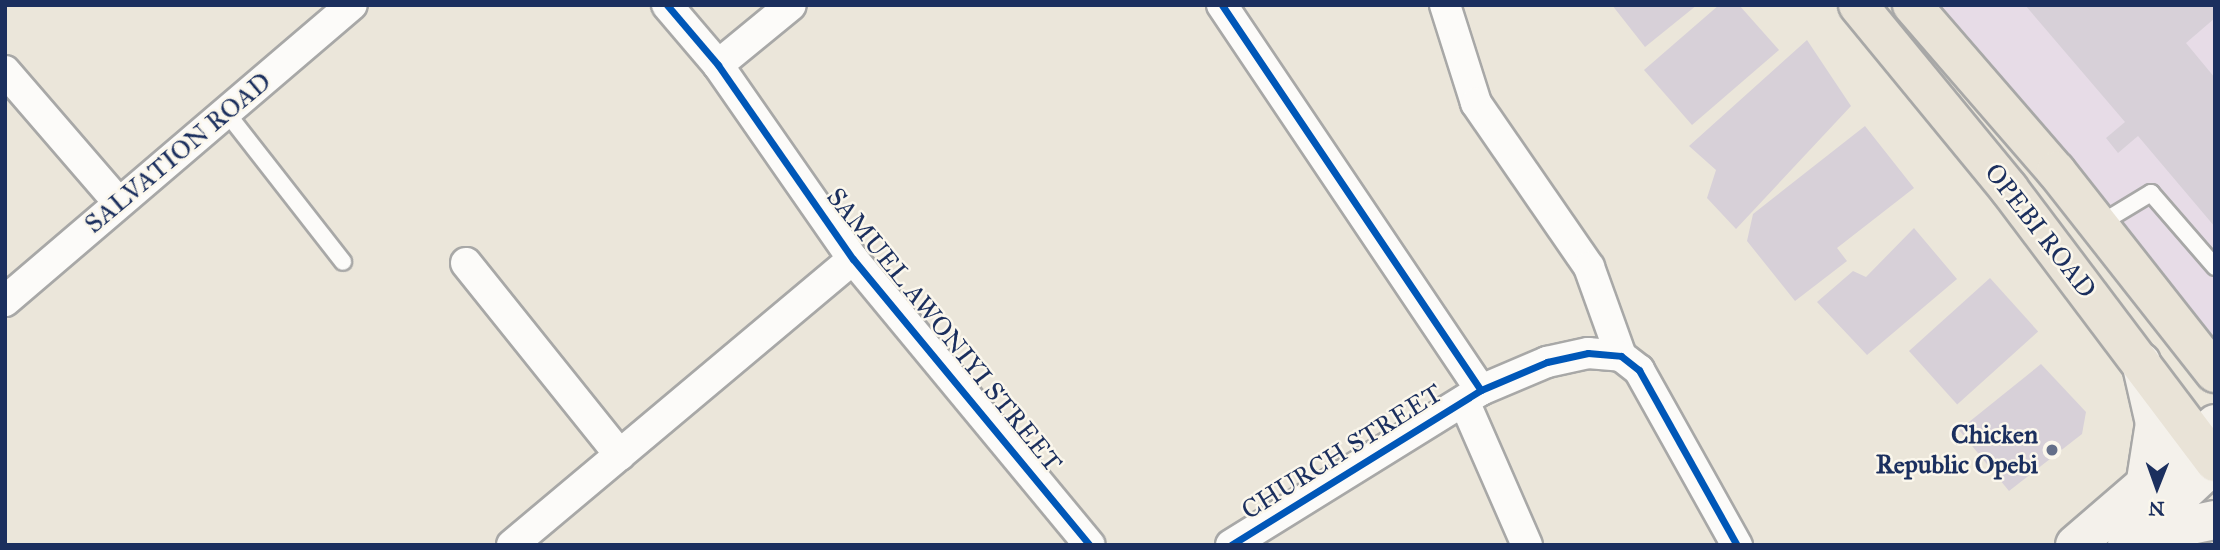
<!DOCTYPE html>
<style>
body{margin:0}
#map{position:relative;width:2220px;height:550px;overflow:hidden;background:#ebe6da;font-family:"IM FELL Great Primer",serif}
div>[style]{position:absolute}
.built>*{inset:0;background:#e7dce7}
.building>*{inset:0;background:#d7d0d8;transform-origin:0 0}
.roads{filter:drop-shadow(2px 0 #a8a8a7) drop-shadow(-2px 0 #a8a8a7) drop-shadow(0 2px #a8a8a7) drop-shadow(0 -2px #a8a8a7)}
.service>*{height:16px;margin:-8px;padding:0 8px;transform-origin:8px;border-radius:8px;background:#fcfbf9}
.minor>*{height:30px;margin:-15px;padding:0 15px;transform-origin:15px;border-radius:15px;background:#fcfbf9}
.secondary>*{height:38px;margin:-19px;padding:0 19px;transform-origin:19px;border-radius:19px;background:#f4f1eb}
.primary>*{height:38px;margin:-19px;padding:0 19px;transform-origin:19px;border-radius:19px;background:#e9e3d7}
.cycleway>*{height:7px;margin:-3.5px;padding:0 3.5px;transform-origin:3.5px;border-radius:3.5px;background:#0057b8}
.dots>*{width:19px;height:19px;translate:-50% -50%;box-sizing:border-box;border:4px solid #fbf7ec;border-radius:50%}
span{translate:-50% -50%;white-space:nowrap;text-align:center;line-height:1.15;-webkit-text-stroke:5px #fbf7ec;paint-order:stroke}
.street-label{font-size:26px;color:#1b2f5e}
.poi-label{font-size:26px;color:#1b2f5e;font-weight:700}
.right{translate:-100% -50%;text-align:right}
.frame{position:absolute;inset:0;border:7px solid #1b2f5e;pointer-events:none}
.north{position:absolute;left:2122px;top:452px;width:70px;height:70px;-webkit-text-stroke:5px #fbf7ec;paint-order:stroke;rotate:181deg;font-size:19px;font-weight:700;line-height:28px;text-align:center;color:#1b2f5e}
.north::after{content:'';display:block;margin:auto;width:24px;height:32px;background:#1b2f5e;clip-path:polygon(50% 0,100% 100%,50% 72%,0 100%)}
</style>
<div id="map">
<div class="built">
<i style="clip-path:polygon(1940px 5px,2215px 5px,2215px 338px)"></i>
</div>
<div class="building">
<i style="clip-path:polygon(1612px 5px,1697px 5px,1645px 47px)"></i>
<i style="clip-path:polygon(1719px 5px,1739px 5px,1779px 50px,1692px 125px,1644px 70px)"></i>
<i style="clip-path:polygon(2025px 5px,2215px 5px,2215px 18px,2186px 43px,2215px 78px,2215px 227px,2138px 136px,2118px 153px,2106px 138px,2125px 122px)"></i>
<i style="clip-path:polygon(1807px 40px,1851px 106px,1736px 229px,1707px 198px,1716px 170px,1689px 146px)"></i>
<i style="clip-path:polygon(1865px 126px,1914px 188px,1837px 248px,1847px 261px,1795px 301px,1747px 241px,1753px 214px)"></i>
<i style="clip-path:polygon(1914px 228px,1957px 279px,1867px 355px,1817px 302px,1853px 271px,1866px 277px)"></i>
<i style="left:1990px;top:278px;width:72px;height:109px;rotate:48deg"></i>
<i style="clip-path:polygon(2041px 364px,2086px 412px,2082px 434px,2009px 491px,1959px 430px)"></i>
</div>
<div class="roads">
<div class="service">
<i style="left:226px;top:112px;width:190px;rotate:52deg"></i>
<i style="left:2098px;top:225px;width:62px;rotate:-31.1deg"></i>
<i style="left:2151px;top:193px;width:98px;rotate:49.1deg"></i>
</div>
<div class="minor">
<i style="left:667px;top:5px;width:79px;rotate:49.6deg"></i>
<i style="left:718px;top:65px;width:236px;rotate:55.2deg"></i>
<i style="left:853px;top:259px;width:371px;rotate:50.4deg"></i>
<i style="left:1222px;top:5px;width:464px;rotate:56.1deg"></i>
<i style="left:1445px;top:5px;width:103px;rotate:72.4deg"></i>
<i style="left:1476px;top:103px;width:199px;rotate:55.4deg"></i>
<i style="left:1589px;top:267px;width:95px;rotate:70.2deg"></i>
<i style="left:718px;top:65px;width:94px;rotate:-39.4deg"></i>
<i style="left:5px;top:71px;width:174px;rotate:49.2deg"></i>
<i style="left:466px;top:263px;width:246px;rotate:51.3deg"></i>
<i style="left:5px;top:301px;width:456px;rotate:-40.5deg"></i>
<i style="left:1464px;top:401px;width:157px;rotate:66.4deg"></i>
<i style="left:512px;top:545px;width:445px;rotate:-40deg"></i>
<i style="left:1231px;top:545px;width:294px;rotate:-31.8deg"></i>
<i style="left:1481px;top:390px;width:72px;rotate:-23deg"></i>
<i style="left:1547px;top:362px;width:42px;rotate:-12.4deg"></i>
<i style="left:1588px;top:353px;width:33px;rotate:5deg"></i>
<i style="left:1621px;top:356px;width:23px;rotate:38deg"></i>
<i style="left:1639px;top:370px;width:201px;rotate:60.8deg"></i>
</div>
<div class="secondary">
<i style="left:2141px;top:362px;width:63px;rotate:77.1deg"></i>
<i style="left:2155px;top:423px;width:65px;rotate:98.9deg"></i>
<i style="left:2138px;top:536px;width:79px;rotate:-11.7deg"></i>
<i style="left:2075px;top:545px;width:185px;rotate:-40.8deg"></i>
<i style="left:2127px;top:545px;width:120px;rotate:-43deg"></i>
</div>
<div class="primary">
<i style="left:1858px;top:5px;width:238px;rotate:50.6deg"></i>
<i style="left:2009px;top:189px;width:342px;rotate:53deg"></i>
<i style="left:1912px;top:5px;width:220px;rotate:49.1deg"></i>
<i style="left:2056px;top:171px;width:257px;rotate:51.8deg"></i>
</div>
</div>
<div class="cycleway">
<i style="left:667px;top:5px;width:79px;rotate:49.6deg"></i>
<i style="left:718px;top:65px;width:236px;rotate:55.2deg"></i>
<i style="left:853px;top:259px;width:371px;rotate:50.4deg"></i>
<i style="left:1222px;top:5px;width:464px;rotate:56.1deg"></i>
<i style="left:1231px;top:545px;width:294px;rotate:-31.8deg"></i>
<i style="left:1481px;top:390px;width:72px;rotate:-23deg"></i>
<i style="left:1547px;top:362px;width:42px;rotate:-12.4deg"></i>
<i style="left:1588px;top:353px;width:33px;rotate:5deg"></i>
<i style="left:1621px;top:356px;width:23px;rotate:38deg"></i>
<i style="left:1639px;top:370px;width:201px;rotate:60.8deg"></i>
</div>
<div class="dots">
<i style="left:2052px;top:450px;background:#646f89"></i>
</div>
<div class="street-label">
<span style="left:178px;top:153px;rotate:-40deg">SALVATION ROAD</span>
<span style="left:2040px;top:231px;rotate:52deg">OPEBI ROAD</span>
<span style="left:944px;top:330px;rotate:51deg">SAMUEL AWONIYI STREET</span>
<span style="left:1342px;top:452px;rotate:-32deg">CHURCH STREET</span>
</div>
<div class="poi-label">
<span class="right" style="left:2038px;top:450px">Chicken<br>Republic Opebi</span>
</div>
<div class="frame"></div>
<div class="north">N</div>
</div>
